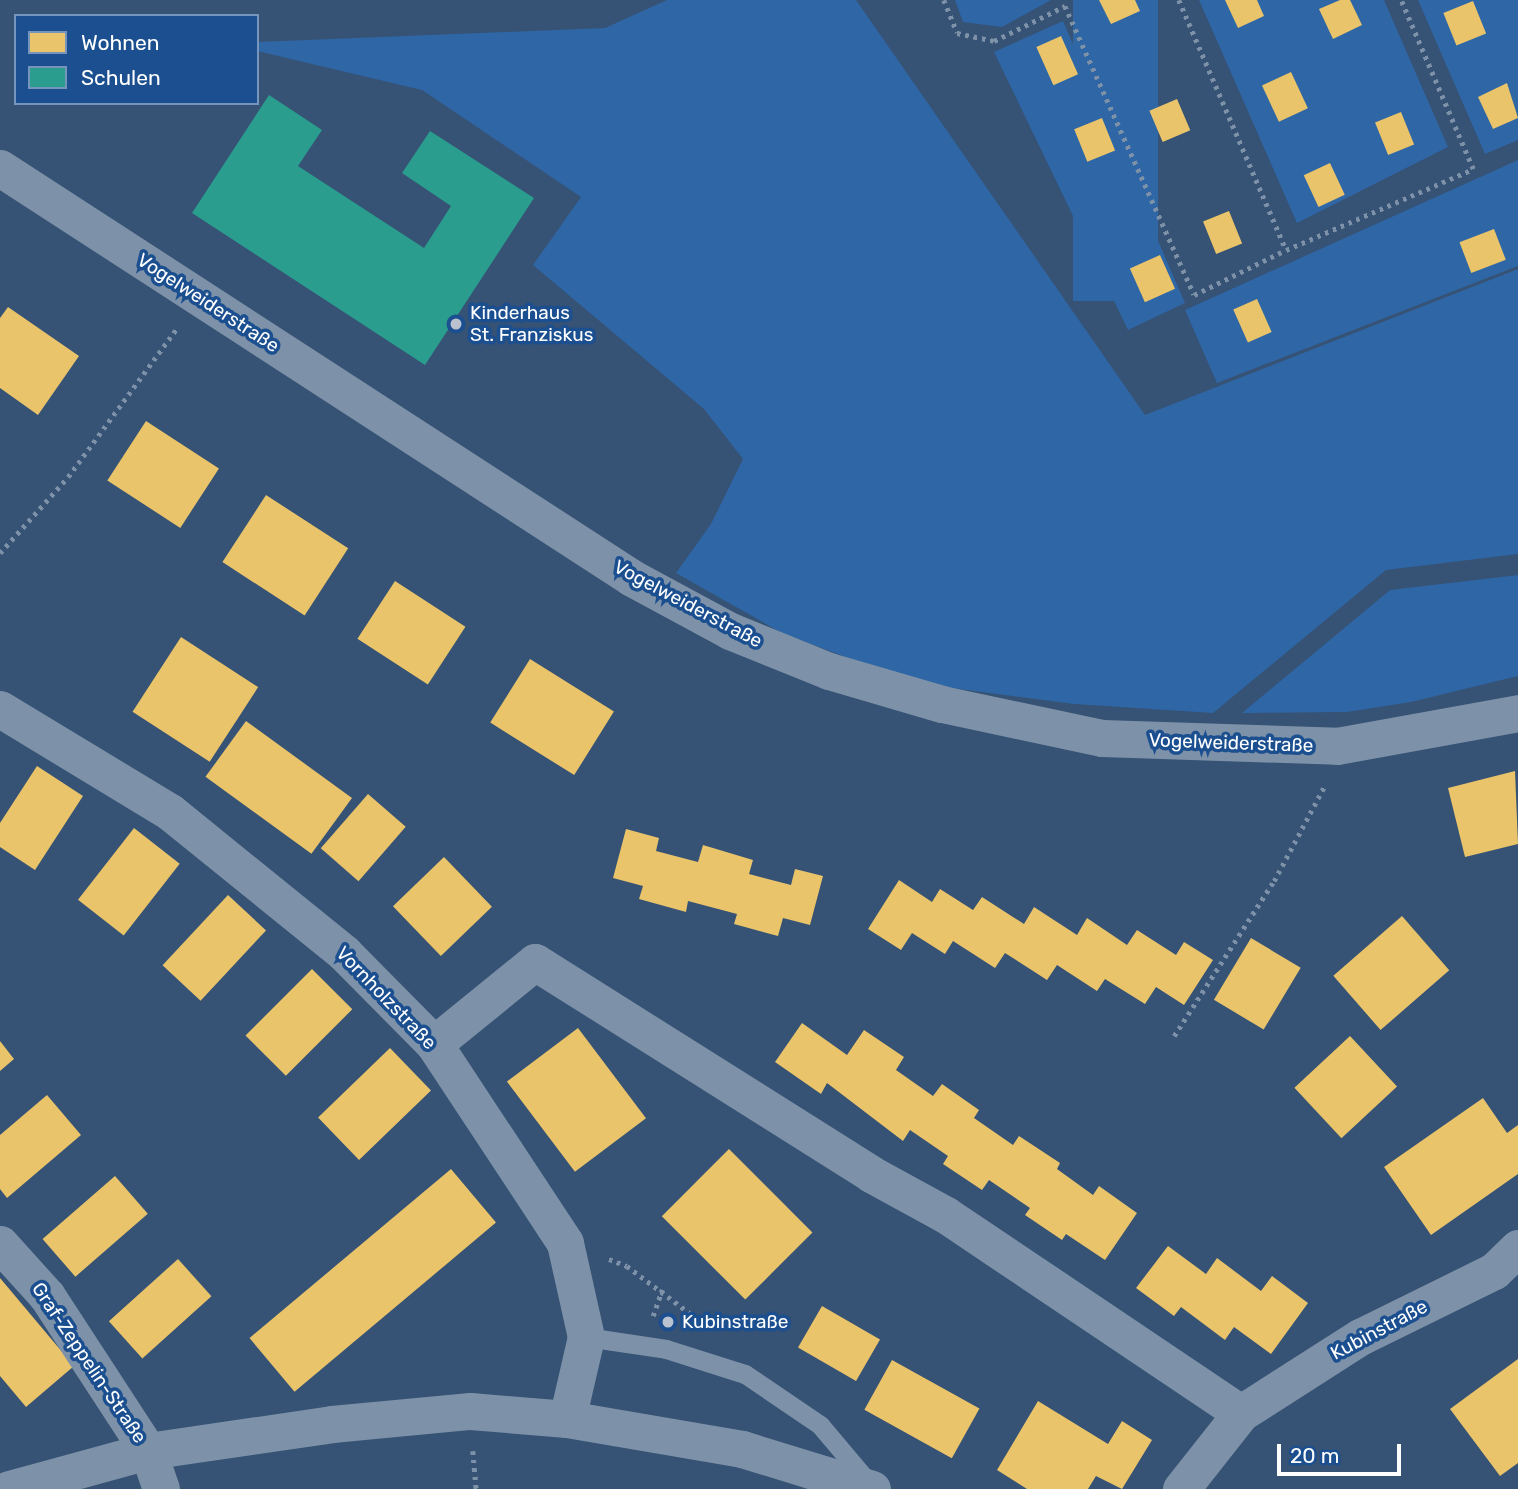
<!DOCTYPE html>
<meta charset="utf-8">
<style>
body{margin:0}
#map{position:relative;width:1518px;height:1489px;overflow:hidden;background:#365274;font-family:Rubik,sans-serif}
div>[style]{position:absolute}
.green>*{inset:0;background:#2f66a5;transform-origin:0 0}
.homes>*{inset:0;background:#e9c46a;transform-origin:0 0}
.schools>*{inset:0;background:#2a9d8f}
.path>*{height:4.5px;margin-top:-2.25px;transform-origin:0;background:repeating-linear-gradient(90deg,#7d92a8 0 3.5px,transparent 0 8.5px)}
.service>*{height:19px;margin:-9.5px;padding:0 9.5px;transform-origin:9.5px;border-radius:9.5px;background:#7d92a8}
.minor>*{height:37px;margin:-18.5px;padding:0 18.5px;transform-origin:18.5px;border-radius:18.5px;background:#7d92a8}
.dots>*{width:19px;height:19px;translate:-50% -50%;box-sizing:border-box;border:4px solid #1b4f8f;border-radius:50%}
span{translate:-50% -50%;white-space:nowrap;text-align:center;line-height:1.15;-webkit-text-stroke:7px #1b4f8f;paint-order:stroke}
.street-label{font-size:19px;color:#fff}
.poi-label{font-size:19px;color:#fff}
.left{translate:0 -50%;text-align:left}
.legend{position:absolute;left:14px;top:14px;width:245px;height:91px;box-sizing:border-box;background:#1b4f8f;border:2px solid #7695bc;margin:0;padding:9px 12px;list-style:none;font-size:21px;color:#fff}
.legend li{display:flex;align-items:center;gap:14px;height:35px}
.legend b{width:35px;border:2px solid #7695bc}
.scale{position:absolute;left:1277px;top:1444px;width:124px;height:32px;box-sizing:border-box;border:4px solid #fff;border-top:0;padding-left:9px;font-size:21px;line-height:24px;white-space:nowrap;color:#fff;-webkit-text-stroke:5px #1b4f8f;paint-order:stroke}
</style>
<div id="map">
<div class="green">
<i style="clip-path:polygon(667px 0,856px 0,1145px 415px,1518px 269px,1518px 554px,1386px 570px,1213px 713px,1074px 704px,914px 683px,782px 633px,676px 573px,711px 524px,743px 459px,704px 409px,533px 265px,581px 197px,422px 90px,257px 51px,257px 42px,605px 28px)"></i>
<i style="clip-path:polygon(955px 0,1051px 0,1002px 27px,963px 22px)"></i>
<i style="left:1073px;top:0;width:85px;height:301px"></i>
<i style="clip-path:polygon(1199px 0,1384px 0,1448px 147px,1297px 223px)"></i>
<i style="clip-path:polygon(1418px 0,1518px 0,1518px 140px,1485px 154px)"></i>
<i style="clip-path:polygon(1063px 21px,1185px 303px,1128px 330px,994px 52px)"></i>
<i style="clip-path:polygon(1518px 160px,1518px 266px,1217px 383px,1185px 310px)"></i>
<i style="clip-path:polygon(1518px 575px,1518px 676px,1411px 702px,1347px 712px,1242px 713px,1390px 590px)"></i>
</div>
<div class="homes">
<i style="clip-path:polygon(1099px 0,1135px 0,1140px 11px,1111px 24px)"></i>
<i style="clip-path:polygon(1225px 0,1257px 0,1264px 16px,1238px 28px)"></i>
<i style="clip-path:polygon(1340px 0,1350px 0,1362px 25px,1333px 39px,1319px 9px)"></i>
<i style="left:1473px;top:1px;width:35px;height:32px;rotate:68deg"></i>
<i style="left:1061px;top:36px;width:42px;height:27px;rotate:66deg"></i>
<i style="left:1291px;top:72px;width:40px;height:32px;rotate:65deg"></i>
<i style="clip-path:polygon(1507px 83px,1518px 118px,1493px 129px,1478px 97px)"></i>
<i style="left:1177px;top:99px;width:34px;height:30px;rotate:67deg"></i>
<i style="left:1401px;top:112px;width:35px;height:28px;rotate:68deg"></i>
<i style="left:1102px;top:118px;width:35px;height:30px;rotate:68deg"></i>
<i style="left:1330px;top:163px;width:35px;height:29px;rotate:65deg"></i>
<i style="left:1229px;top:211px;width:35px;height:28px;rotate:68deg"></i>
<i style="left:1494px;top:229px;width:33px;height:37px;rotate:69deg"></i>
<i style="left:1160px;top:255px;width:37px;height:33px;rotate:66deg"></i>
<i style="left:1257px;top:299px;width:36px;height:26px;rotate:66deg"></i>
<i style="clip-path:polygon(8px 307px,79px 356px,38px 415px,0 388px,0 318px)"></i>
<i style="left:146px;top:421px;width:87px;height:71px;rotate:33deg"></i>
<i style="left:266px;top:495px;width:98px;height:80px;rotate:33deg"></i>
<i style="left:395px;top:581px;width:84px;height:69px;rotate:33deg"></i>
<i style="left:181px;top:637px;width:92px;height:89px;rotate:33deg"></i>
<i style="left:530px;top:659px;width:99px;height:75px;rotate:32deg"></i>
<i style="left:246px;top:721px;width:131px;height:69px;rotate:36deg"></i>
<i style="clip-path:polygon(37px 766px,83px 796px,35px 870px,0 847px,0 823px)"></i>
<i style="clip-path:polygon(1515px 771px,1518px 844px,1465px 857px,1448px 788px)"></i>
<i style="left:368px;top:794px;width:50px;height:72px;rotate:41deg"></i>
<i style="left:134px;top:828px;width:58px;height:91px;rotate:38deg"></i>
<i style="clip-path:polygon(626px 829px,659px 838px,656px 851px,698px 862px,703px 845px,753px 860px,749px 874px,791px 885px,795px 869px,823px 876px,810px 925px,783px 918px,778px 936px,734px 924px,737px 914px,688px 901px,686px 912px,639px 899px,643px 886px,613px 878px)"></i>
<i style="left:444px;top:857px;width:69px;height:71px;rotate:46deg"></i>
<i style="clip-path:polygon(899px 880px,932px 902px,940px 889px,973px 910px,982px 897px,1024px 924px,1034px 907px,1077px 935px,1087px 918px,1127px 945px,1137px 930px,1176px 955px,1184px 942px,1213px 960px,1184px 1005px,1156px 987px,1145px 1004px,1105px 979px,1097px 991px,1057px 965px,1047px 980px,1005px 953px,995px 968px,953px 941px,945px 954px,912px 933px,901px 950px,868px 929px)"></i>
<i style="left:228px;top:895px;width:52px;height:96px;rotate:43deg"></i>
<i style="left:1402px;top:916px;width:72px;height:91px;rotate:49deg"></i>
<i style="left:1251px;top:938px;width:58px;height:72px;rotate:31deg"></i>
<i style="left:312px;top:969px;width:57px;height:94px;rotate:45deg"></i>
<i style="clip-path:polygon(802px 1023px,847px 1055px,864px 1030px,904px 1057px,896px 1070px,933px 1096px,942px 1084px,979px 1110px,974px 1118px,1013px 1145px,1019px 1136px,1060px 1163px,1057px 1169px,1093px 1195px,1099px 1186px,1137px 1213px,1105px 1260px,1066px 1234px,1062px 1240px,1025px 1215px,1030px 1208px,989px 1180px,982px 1190px,943px 1164px,948px 1156px,910px 1130px,903px 1141px,827px 1083px,821px 1094px,775px 1062px)"></i>
<i style="left:578px;top:1028px;width:113px;height:89px;rotate:53deg"></i>
<i style="left:1350px;top:1036px;width:69px;height:76px;rotate:47deg"></i>
<i style="clip-path:polygon(0 1041px,14px 1059px,0 1071px)"></i>
<i style="left:390px;top:1048px;width:59px;height:100px;rotate:46deg"></i>
<i style="clip-path:polygon(47px 1095px,81px 1135px,7px 1198px,0 1189px,0 1135px)"></i>
<i style="clip-path:polygon(1483px 1098px,1507px 1133px,1518px 1125px,1518px 1174px,1431px 1235px,1384px 1167px)"></i>
<i style="left:729px;top:1149px;width:118px;height:95px;rotate:45deg"></i>
<i style="left:451px;top:1169px;width:70px;height:263px;rotate:50deg"></i>
<i style="left:115px;top:1176px;width:50px;height:96px;rotate:49deg"></i>
<i style="clip-path:polygon(1168px 1246px,1206px 1274px,1217px 1258px,1261px 1291px,1272px 1276px,1308px 1303px,1271px 1354px,1234px 1327px,1225px 1340px,1181px 1307px,1174px 1316px,1136px 1288px)"></i>
<i style="left:178px;top:1259px;width:50px;height:93px;rotate:48deg"></i>
<i style="clip-path:polygon(0 1278px,74px 1366px,26px 1407px,0 1376px)"></i>
<i style="left:822px;top:1306px;width:67px;height:48px;rotate:30deg"></i>
<i style="clip-path:polygon(1518px 1359px,1518px 1463px,1500px 1476px,1450px 1409px)"></i>
<i style="left:892px;top:1360px;width:100px;height:57px;rotate:29deg"></i>
<i style="clip-path:polygon(1038px 1401px,1108px 1444px,1122px 1421px,1152px 1440px,1122px 1489px,1096px 1476px,1088px 1489px,1027px 1489px,997px 1470px)"></i>
</div>
<div class="schools">
<i style="clip-path:polygon(269px 95px,322px 130px,298px 166px,424px 248px,451px 206px,402px 173px,430px 131px,534px 198px,425px 365px,192px 213px)"></i>
</div>
<div class="path">
<i style="left:944px;top:0;width:35px;rotate:68deg"></i>
<i style="left:957px;top:33px;width:38px;rotate:12deg"></i>
<i style="left:994px;top:41px;width:79px;rotate:-26.2deg"></i>
<i style="left:1065px;top:6px;width:316px;rotate:65.9deg"></i>
<i style="left:1194px;top:295px;width:102px;rotate:-26.1deg"></i>
<i style="left:1179px;top:0;width:272px;rotate:66.8deg"></i>
<i style="left:1286px;top:250px;width:204px;rotate:-23.4deg"></i>
<i style="left:1473px;top:169px;width:184px;rotate:-113.1deg"></i>
<i style="left:0;top:553px;width:102px;rotate:-48.2deg"></i>
<i style="left:68px;top:477px;width:185px;rotate:-53.8deg"></i>
<i style="left:1174px;top:1036px;width:184px;rotate:-57.2deg"></i>
<i style="left:1274px;top:881px;width:109px;rotate:-62deg"></i>
<i style="left:609px;top:1259px;width:19px;rotate:21deg"></i>
<i style="left:627px;top:1266px;width:105px;rotate:36.9deg"></i>
<i style="left:653px;top:1316px;width:28px;rotate:-71deg"></i>
<i style="left:473px;top:1451px;width:38px;rotate:85deg"></i>
</div>
<div class="service">
<i style="left:586px;top:1337px;width:81px;rotate:8.5deg"></i>
<i style="left:666px;top:1349px;width:83px;rotate:17.6deg"></i>
<i style="left:745px;top:1374px;width:91px;rotate:34.2deg"></i>
<i style="left:820px;top:1425px;width:76px;rotate:49.8deg"></i>
</div>
<div class="minor">
<i style="left:0;top:168px;width:753px;rotate:32.97deg"></i>
<i style="left:632px;top:578px;width:111px;rotate:28.4deg"></i>
<i style="left:730px;top:631px;width:107px;rotate:22deg"></i>
<i style="left:829px;top:671px;width:118px;rotate:16.3deg"></i>
<i style="left:942px;top:704px;width:164px;rotate:12deg"></i>
<i style="left:1102px;top:738px;width:235px;rotate:1.9deg"></i>
<i style="left:1337px;top:746px;width:184px;rotate:-10.3deg"></i>
<i style="left:0;top:709px;width:199px;rotate:31.2deg"></i>
<i style="left:170px;top:812px;width:224px;rotate:39deg"></i>
<i style="left:344px;top:953px;width:128px;rotate:45.3deg"></i>
<i style="left:434px;top:1044px;width:238px;rotate:56.6deg"></i>
<i style="left:565px;top:1243px;width:96px;rotate:77.4deg"></i>
<i style="left:586px;top:1337px;width:84px;rotate:103deg"></i>
<i style="left:434px;top:1044px;width:130px;rotate:-39.1deg"></i>
<i style="left:535px;top:962px;width:397px;rotate:32.2deg"></i>
<i style="left:871px;top:1174px;width:85px;rotate:28.7deg"></i>
<i style="left:946px;top:1215px;width:355px;rotate:33.9deg"></i>
<i style="left:1241px;top:1413px;width:141px;rotate:-32.6deg"></i>
<i style="left:1360px;top:1337px;width:149px;rotate:-26.2deg"></i>
<i style="left:1494px;top:1271px;width:33px;rotate:-44deg"></i>
<i style="left:0;top:1244px;width:70px;rotate:47.9deg"></i>
<i style="left:47px;top:1296px;width:185px;rotate:56.9deg"></i>
<i style="left:148px;top:1451px;width:40px;rotate:71.1deg"></i>
<i style="left:9px;top:1489px;width:144px;rotate:-15.3deg"></i>
<i style="left:148px;top:1451px;width:186px;rotate:-8.3deg"></i>
<i style="left:332px;top:1424px;width:139px;rotate:-5.4deg"></i>
<i style="left:470px;top:1411px;width:97px;rotate:4.7deg"></i>
<i style="left:567px;top:1419px;width:178px;rotate:9.7deg"></i>
<i style="left:742px;top:1449px;width:136px;rotate:17.1deg"></i>
<i style="left:1181px;top:1489px;width:97px;rotate:-51.7deg"></i>
</div>
<div class="dots">
<i style="left:456px;top:324px;background:#b9c2ce"></i>
<i style="left:668px;top:1322px;background:#b9c2ce"></i>
</div>
<div class="street-label">
<span style="left:208px;top:303px;rotate:33deg">Vogelweiderstraße</span>
<span style="left:688px;top:604px;rotate:28deg">Vogelweiderstraße</span>
<span style="left:1231px;top:743px;rotate:2deg">Vogelweiderstraße</span>
<span style="left:386px;top:998px;rotate:46deg">Vornholzstraße</span>
<span style="left:1379px;top:1330px;rotate:-28deg">Kubinstraße</span>
<span style="left:89px;top:1363px;rotate:56deg">Graf-Zeppelin-Straße</span>
</div>
<div class="poi-label">
<span class="left" style="left:470px;top:324px">Kinderhaus<br>St. Franziskus</span>
<span class="left" style="left:682px;top:1322px">Kubinstraße</span>
</div>
<ul class="legend">
<li><b style="height:19px;background:#e9c46a"></b>Wohnen</li>
<li><b style="height:19px;background:#2a9d8f"></b>Schulen</li>
</ul>
<div class="scale">20 m</div>
</div>
